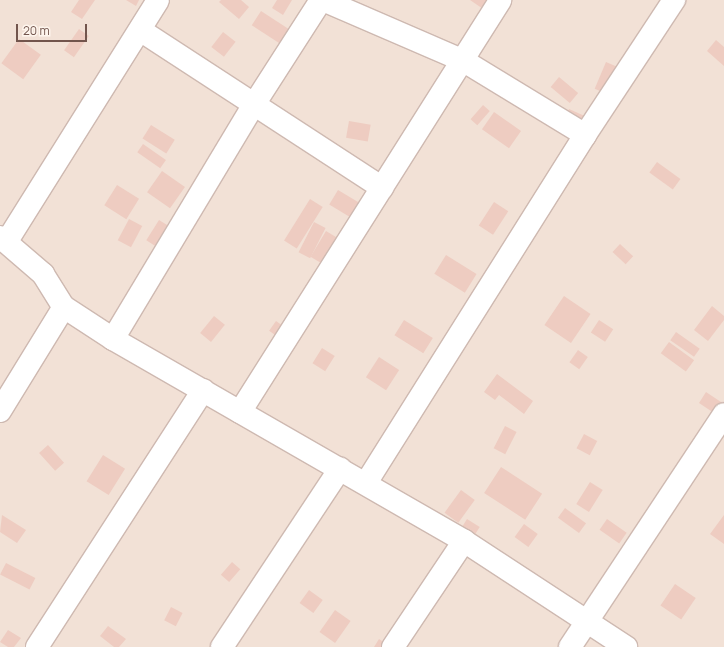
<!DOCTYPE html>
<style>
body{margin:0}
#map{position:relative;width:724px;height:647px;overflow:hidden;background:#fbf0e7;font-family:Manrope,sans-serif}
div>[style]{position:absolute}
.residential>*{inset:0;background:#f2e1d6;transform-origin:0 0}
.building>*{inset:0;background:#eeccc1;transform-origin:0 0}
.roads{filter:drop-shadow(1px 0 #ceb9b1) drop-shadow(-1px 0 #ceb9b1) drop-shadow(0 1px #ceb9b1) drop-shadow(0 -1px #ceb9b1)}
.street>*{height:22px;margin:-11px;padding:0 11px;transform-origin:11px;border-radius:11px;background:#fff}
span{translate:-50% -50%;white-space:nowrap;text-align:center;line-height:1.15;-webkit-text-stroke:3.5px #fef5ed;paint-order:stroke}
.scale{position:absolute;left:16px;top:24px;width:71px;height:18px;box-sizing:border-box;border:2px solid #72554d;border-top:0;padding-left:5px;font-size:12px;line-height:14px;white-space:nowrap;color:#72554d;-webkit-text-stroke:3px #fef5ed;paint-order:stroke}
</style>
<div id="map">
<div class="residential">
<i style="left:0;top:0;width:724px;height:647px"></i>
</div>
<div class="building">
<i style="clip-path:polygon(79px 0,95px 0,82px 19px,71px 12px)"></i>
<i style="clip-path:polygon(126px 0,139px 0,136px 6px)"></i>
<i style="clip-path:polygon(221px 0,241px 0,249px 7px,239px 19px,219px 2px)"></i>
<i style="clip-path:polygon(277px 0,292px 0,283px 15px,272px 8px)"></i>
<i style="clip-path:polygon(470px 0,498px 0,489px 13px)"></i>
<i style="left:261px;top:11px;width:55px;height:17px;rotate:33deg"></i>
<i style="left:79px;top:29px;width:12px;height:26px;rotate:35deg"></i>
<i style="left:223px;top:32px;width:16px;height:19px;rotate:38deg"></i>
<i style="left:19px;top:39px;width:27px;height:30px;rotate:36deg"></i>
<i style="clip-path:polygon(716px 40px,724px 47px,724px 66px,707px 51px)"></i>
<i style="left:606px;top:62px;width:21px;height:29px;rotate:23deg"></i>
<i style="left:559px;top:77px;width:25px;height:13px;rotate:40deg"></i>
<i style="left:483px;top:105px;width:9px;height:19px;rotate:41deg"></i>
<i style="left:569px;top:109px;width:27px;height:11px;rotate:24deg"></i>
<i style="left:494px;top:112px;width:33px;height:21px;rotate:35deg"></i>
<i style="left:349px;top:121px;width:22px;height:17px;rotate:10deg"></i>
<i style="left:151px;top:125px;width:28px;height:16px;rotate:32deg"></i>
<i style="left:143px;top:144px;width:28px;height:10px;rotate:35deg"></i>
<i style="left:657px;top:162px;width:29px;height:13px;rotate:36deg"></i>
<i style="left:162px;top:171px;width:28px;height:26px;rotate:35deg"></i>
<i style="left:117px;top:185px;width:26px;height:24px;rotate:32deg"></i>
<i style="left:338px;top:190px;width:39px;height:17px;rotate:31deg"></i>
<i style="left:310px;top:199px;width:15px;height:49px;rotate:32deg"></i>
<i style="left:494px;top:202px;width:17px;height:28px;rotate:33deg"></i>
<i style="left:129px;top:219px;width:15px;height:24px;rotate:28deg"></i>
<i style="left:159px;top:220px;width:26px;height:24px;rotate:32deg"></i>
<i style="left:314px;top:222px;width:13px;height:34px;rotate:27deg"></i>
<i style="left:326px;top:231px;width:26px;height:30px;rotate:31deg"></i>
<i style="left:620px;top:244px;width:18px;height:11px;rotate:43deg"></i>
<i style="left:446px;top:255px;width:36px;height:22px;rotate:32deg"></i>
<i style="left:564px;top:296px;width:32px;height:35px;rotate:34deg"></i>
<i style="clip-path:polygon(712px 306px,724px 316px,724px 320px,708px 341px,694px 330px)"></i>
<i style="left:214px;top:316px;width:14px;height:22px;rotate:39deg"></i>
<i style="left:404px;top:320px;width:34px;height:18px;rotate:32deg"></i>
<i style="left:599px;top:320px;width:17px;height:15px;rotate:33deg"></i>
<i style="left:276px;top:321px;width:19px;height:12px;rotate:35deg"></i>
<i style="left:676px;top:332px;width:29px;height:10px;rotate:35deg"></i>
<i style="left:669px;top:342px;width:31px;height:14px;rotate:36deg"></i>
<i style="left:322px;top:348px;width:15px;height:18px;rotate:32deg"></i>
<i style="left:578px;top:350px;width:12px;height:15px;rotate:35deg"></i>
<i style="left:379px;top:357px;width:24px;height:24px;rotate:33deg"></i>
<i style="clip-path:polygon(497px 374px,533px 401px,524px 414px,499px 395px,495px 400px,484px 392px)"></i>
<i style="clip-path:polygon(706px 392px,724px 404px,720px 417px,699px 403px)"></i>
<i style="left:505px;top:426px;width:13px;height:25px;rotate:27deg"></i>
<i style="left:584px;top:434px;width:15px;height:16px;rotate:28deg"></i>
<i style="left:48px;top:445px;width:24px;height:12px;rotate:48deg"></i>
<i style="left:103px;top:455px;width:26px;height:31px;rotate:32deg"></i>
<i style="left:501px;top:467px;width:49px;height:31px;rotate:33deg"></i>
<i style="left:590px;top:482px;width:15px;height:26px;rotate:32deg"></i>
<i style="left:461px;top:490px;width:17px;height:28px;rotate:36deg"></i>
<i style="left:565px;top:508px;width:26px;height:12px;rotate:36deg"></i>
<i style="clip-path:polygon(2px 515px,26px 530px,17px 543px,0 532px)"></i>
<i style="clip-path:polygon(724px 515px,724px 544px,710px 534px)"></i>
<i style="left:467px;top:519px;width:15px;height:17px;rotate:32deg"></i>
<i style="left:607px;top:519px;width:24px;height:13px;rotate:35deg"></i>
<i style="left:524px;top:524px;width:17px;height:16px;rotate:36deg"></i>
<i style="left:232px;top:562px;width:11px;height:17px;rotate:41deg"></i>
<i style="left:6px;top:563px;width:33px;height:13px;rotate:27deg"></i>
<i style="left:675px;top:584px;width:25px;height:26px;rotate:34deg"></i>
<i style="left:309px;top:590px;width:17px;height:16px;rotate:36deg"></i>
<i style="left:171px;top:607px;width:13px;height:15px;rotate:27deg"></i>
<i style="left:335px;top:610px;width:19px;height:27px;rotate:35deg"></i>
<i style="clip-path:polygon(108px 626px,126px 639px,119px 647px,114px 647px,100px 636px)"></i>
<i style="clip-path:polygon(8px 630px,21px 638px,14px 647px,8px 647px,0 642px)"></i>
<i style="clip-path:polygon(379px 639px,391px 647px,374px 647px)"></i>
</div>
<div class="roads">
<div class="street">
<i style="left:323px;top:0;width:154px;rotate:23.4deg"></i>
<i style="left:464px;top:61px;width:142px;rotate:31.4deg"></i>
<i style="left:140px;top:30px;width:289px;rotate:33.1deg"></i>
<i style="left:0;top:237px;width:57px;rotate:40.7deg"></i>
<i style="left:43px;top:274px;width:39px;rotate:58deg"></i>
<i style="left:64px;top:307px;width:59px;rotate:33.1deg"></i>
<i style="left:113px;top:339px;width:405px;rotate:29.9deg"></i>
<i style="left:464px;top:541px;width:194px;rotate:33.2deg"></i>
<i style="left:7px;top:241px;width:284px;rotate:-57.9deg"></i>
<i style="left:113px;top:339px;width:272px;rotate:-59deg"></i>
<i style="left:253px;top:106px;width:126px;rotate:-57.3deg"></i>
<i style="left:0;top:411px;width:122px;rotate:-58.4deg"></i>
<i style="left:240px;top:412px;width:487px;rotate:-57.7deg"></i>
<i style="left:366px;top:483px;width:411px;rotate:-57.8deg"></i>
<i style="left:585px;top:135px;width:162px;rotate:-56.6deg"></i>
<i style="left:37px;top:647px;width:306px;rotate:-57.1deg"></i>
<i style="left:222px;top:647px;width:214px;rotate:-56.5deg"></i>
<i style="left:393px;top:647px;width:128px;rotate:-56.2deg"></i>
<i style="left:570px;top:647px;width:279px;rotate:-56.5deg"></i>
</div>
</div>
<div class="scale">20 m</div>
</div>
